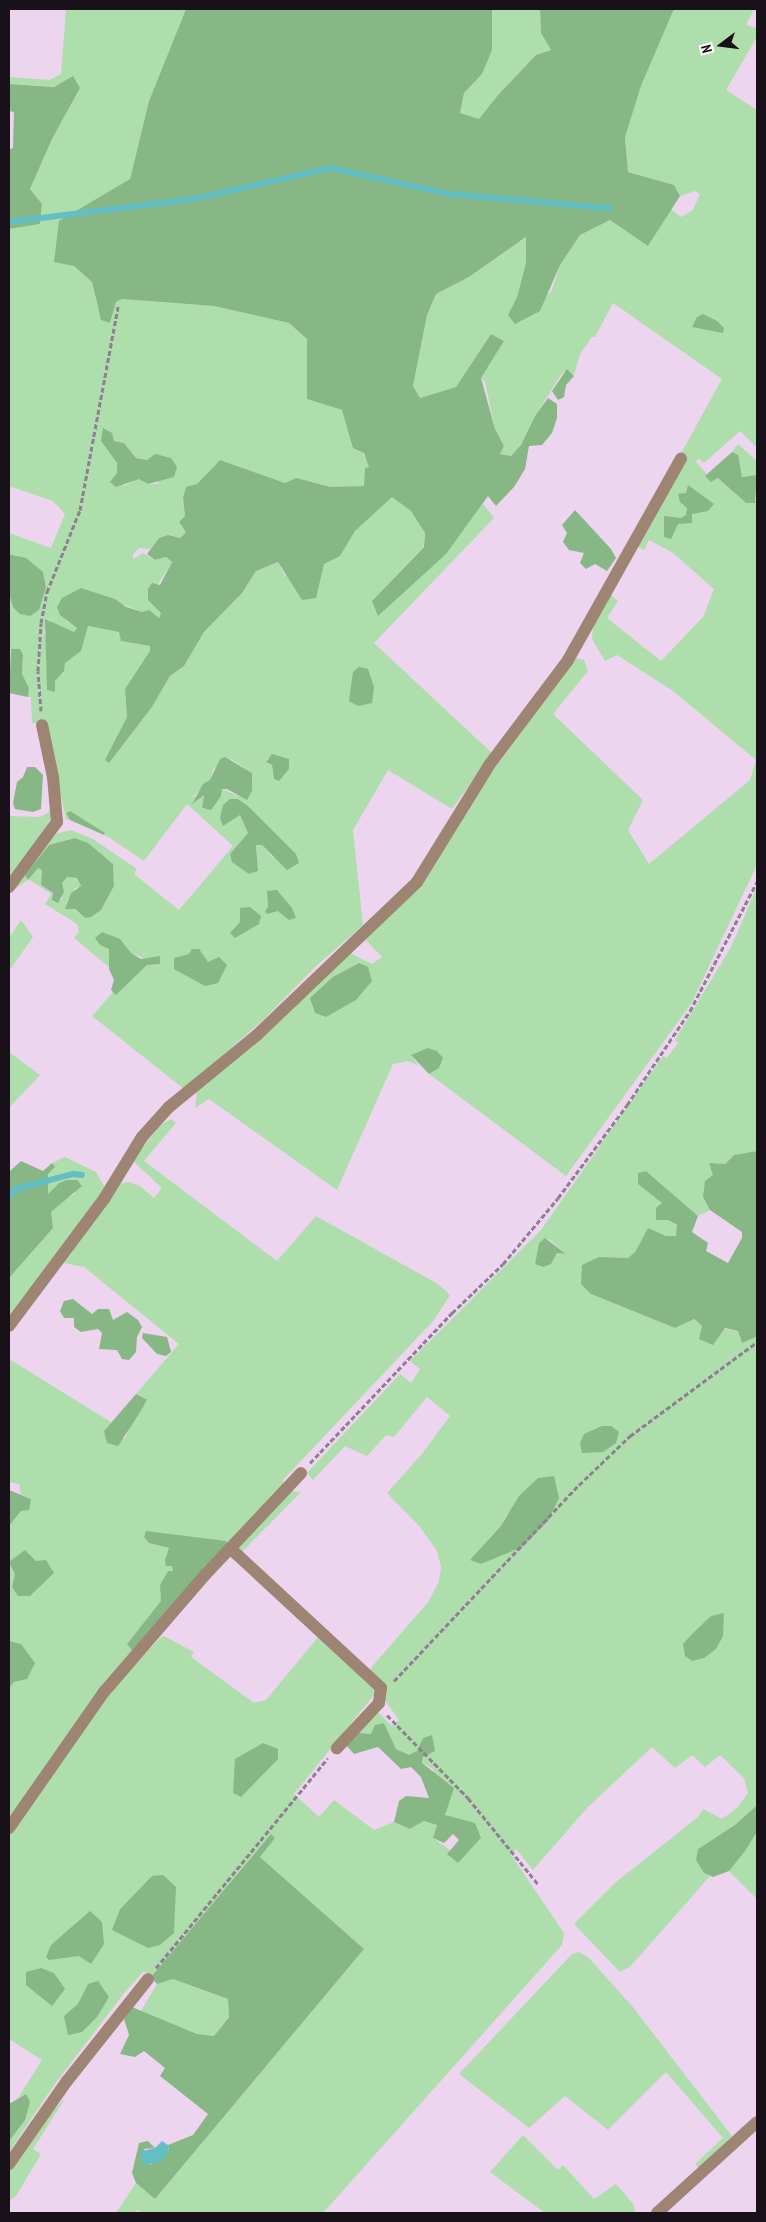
<!DOCTYPE html>
<style>
body{margin:0}
#map{position:relative;width:766px;height:2222px;overflow:hidden;background:#edd5f0;font-family:"PT Sans Narrow",sans-serif}
div>[style]{position:absolute}
.green>*{inset:0;background:#aedeab}
.forest>*{inset:0;background:#87b785}
.water>*{inset:0;background:#64bfc5}
.stream>*{height:5.5px;margin:-2.75px;padding:0 2.75px;transform-origin:2.75px;border-radius:2.75px;background:#64bfc5}
.path>*{height:3px;margin-top:-1.5px;transform-origin:0;background:repeating-linear-gradient(90deg,#907f92 0 5px,transparent 0 7.5px)}
.minor>*{height:12px;margin:-6px;padding:0 6px;transform-origin:6px;border-radius:6px;background:#9d8473}
span{translate:-50% -50%;white-space:nowrap;text-align:center;line-height:1.15;-webkit-text-stroke:5px #fff;paint-order:stroke}
.frame{position:absolute;inset:0;border:10px solid #19111a;pointer-events:none}
.north{position:absolute;left:696px;top:20px;width:50px;height:50px;-webkit-text-stroke:4px #fff;paint-order:stroke;rotate:255deg;font-size:14px;font-weight:700;line-height:20px;text-align:center;color:#19111a}
.north::after{content:'';display:block;margin:auto;width:18px;height:22px;background:#19111a;clip-path:polygon(50% 0,100% 100%,50% 72%,0 100%)}
</style>
<div id="map">
<div class="green">
<i style="clip-path:polygon(evenodd,66px 9px,186px 9px,149px 101px,130px 179px,60px 221px,74px 266px,92px 282px,98px 309px,110px 322px,116px 302px,122px 299px,148px 301px,214px 306px,289px 323px,307px 339px,307px 399px,342px 410px,370px 467px,365px 468px,365px 486px,331px 487px,313px 482px,285px 483px,220px 460px,183px 498px,185px 517px,179px 522px,186px 532px,180px 538px,168px 535px,159px 538px,150px 549px,139px 548px,133px 554px,133px 559px,143px 553px,155px 560px,166px 557px,172px 562px,148px 600px,162px 613px,158px 618px,103px 597px,66px 621px,77px 627px,74px 632px,57px 627px,48px 619px,44px 632px,48px 644px,46px 657px,55px 681px,64px 663px,81px 651px,87px 626px,120px 632px,121px 641px,150px 646px,151px 651px,125px 689px,127px 717px,111px 749px,109px 763px,152px 707px,170px 676px,184px 666px,204px 632px,242px 593px,256px 571px,278px 562px,285px 576px,340px 556px,355px 531px,391px 496px,411px 511px,425px 533px,423px 547px,373px 600px,379px 615px,483px 504px,494px 518px,374px 643px,493px 754px,452px 809px,388px 770px,353px 830px,363px 925px,315px 967px,265px 1018px,184px 1089px,92px 1016px,113px 992px,116px 995px,147px 965px,160px 964px,131px 953px,126px 947px,100px 945px,109px 949px,109px 967px,74px 938px,79px 932px,77px 924px,45px 904px,51px 894px,28px 879px,38px 868px,42px 870px,41px 885px,62px 900px,62px 883px,67px 877px,77px 878px,81px 887px,75px 888px,66px 903px,85px 918px,101px 910px,114px 886px,113px 864px,87px 843px,75px 838px,49px 845px,26px 875px,28px 880px,15px 889px,13px 887px,55px 834px,71px 830px,93px 839px,137px 869px,134px 874px,179px 910px,233px 846px,187px 804px,144px 861px,71px 812px,66px 813px,70px 820px,66px 819px,45px 722px,32px 723px,31px 697px,28px 697px,29px 688px,22px 674px,23px 655px,11px 649px,9px 654px,9px 593px,30px 616px,39px 609px,46px 586px,43px 572px,17px 555px,9px 554px,9px 533px,51px 548px,65px 514px,53px 501px,9px 486px,9px 229px,40px 224px,42px 204px,30px 189px,52px 139px,80px 88px,9px 84px,9px 77px,49px 80px,61px 74px,66px 9px,112px 433px,114px 441px,124px 443px,136px 458px,147px 460px,159px 484px,148px 484px,139px 478px,124px 486px,117px 473px,117px 463px,101px 441px,112px 433px,66px 9px,267px 758px,289px 769px,274px 779px,272px 765px,266px 762px,267px 758px,66px 9px,231px 759px,252px 773px,252px 791px,238px 796px,222px 789px,221px 796px,211px 809px,202px 809px,204px 794px,192px 798px,210px 780px,214px 768px,231px 759px,66px 9px,248px 806px,258px 817px,274px 859px,262px 845px,256px 844px,258px 871px,249px 874px,230px 854px,248px 833px,240px 815px,235px 817px,248px 806px)"></i>
<i style="clip-path:polygon(492px 9px,540px 9px,541px 33px,551px 50px,536px 55px,498px 95px,479px 120px,460px 113px,464px 93px,482px 74px)"></i>
<i style="clip-path:polygon(674px 9px,754px 9px,746px 25px,757px 28px,757px 37px,726px 90px,757px 110px,757px 448px,740px 431px,704px 463px,698px 458px,696px 462px,707px 474px,705px 476px,718px 478px,746px 503px,757px 500px,757px 865px,691px 1004px,566px 1176px,429px 1074px,439px 1068px,411px 1055px,418px 1065px,408px 1061px,393px 1064px,337px 1190px,209px 1099px,195px 1108px,197px 1091px,350px 953px,372px 964px,382px 957px,364px 938px,420px 885px,465px 809px,576px 658px,584px 660px,588px 671px,553px 714px,643px 800px,628px 830px,649px 864px,750px 780px,756px 760px,673px 691px,617px 655px,605px 661px,592px 639px,593px 625px,611px 595px,618px 601px,607px 618px,661px 661px,703px 617px,714px 589px,673px 553px,649px 540px,644px 550px,637px 547px,679px 457px,722px 379px,613px 303px,595px 337px,592px 337px,580px 354px,574px 375px,567px 370px,561px 375px,535px 416px,521px 445px,511px 456px,500px 454px,504px 446px,495px 429px,485px 382px,481px 378px,504px 341px,491px 334px,456px 387px,420px 398px,413px 386px,427px 315px,436px 294px,469px 277px,527px 237px,526px 263px,517px 297px,509px 315px,551px 292px,560px 265px,580px 235px,610px 220px,648px 246px,671px 209px,681px 217px,693px 210px,700px 194px,695px 191px,680px 196px,674px 185px,628px 172px,625px 136px,641px 86px)"></i>
<i style="clip-path:polygon(738px 444px,757px 461px,757px 475px,742px 477px,732px 452px)"></i>
<i style="clip-path:polygon(51px 807px,51px 818px,41px 834px,9px 876px,9px 816px,40px 817px,48px 813px)"></i>
<i style="clip-path:polygon(evenodd,757px 887px,757px 1151px,734px 1155px,713px 1175px,703px 1197px,710px 1210px,698px 1216px,646px 1171px,638px 1184px,663px 1203px,668px 1220px,677px 1226px,677px 1236px,666px 1236px,648px 1228px,635px 1252px,628px 1258px,600px 1257px,591px 1294px,675px 1328px,693px 1319px,702px 1326px,738px 1331px,740px 1339px,756px 1337px,757px 1334px,757px 1805px,735px 1825px,698px 1849px,704px 1873px,710px 1876px,630px 1967px,620px 1972px,574px 1924px,616px 1882px,698px 1817px,703px 1809px,722px 1819px,737px 1808px,748px 1793px,744px 1778px,720px 1755px,705px 1767px,692px 1755px,675px 1768px,652px 1747px,587px 1808px,533px 1870px,516px 1849px,511px 1855px,564px 1933px,562px 1945px,323px 2213px,142px 2213px,137px 2210px,134px 2213px,116px 2213px,136px 2183px,155px 2199px,364px 1949px,260px 1857px,275px 1838px,271px 1835px,151px 1977px,144px 1971px,125px 1992px,52px 2088px,9px 2152px,9px 2141px,26px 2094px,18px 2098px,42px 2060px,9px 2039px,9px 1836px,52px 1769px,120px 1681px,160px 1638px,164px 1636px,194px 1652px,191px 1657px,254px 1703px,266px 1700px,319px 1636px,364px 1676px,429px 1601px,439px 1581px,441px 1567px,437px 1551px,420px 1527px,387px 1493px,421px 1455px,450px 1416px,427px 1397px,394px 1437px,386px 1435px,367px 1456px,345px 1446px,313px 1480px,307px 1473px,400px 1374px,411px 1383px,420px 1369px,410px 1361px,541px 1230px,663px 1056px,667px 1058px,678px 1043px,675px 1040px,731px 947px,757px 887px,549px 1239px,566px 1254px,557px 1253px,551px 1264px,535px 1264px,539px 1243px,549px 1239px,757px 887px,508px 1512px,499px 1555px,481px 1564px,471px 1560px,500px 1527px,508px 1512px,757px 887px,382px 1685px,384px 1699px,399px 1720px,392px 1726px,376px 1710px,359px 1733px,371px 1734px,384px 1723px,396px 1749px,409px 1756px,417px 1751px,423px 1738px,435px 1751px,423px 1757px,422px 1763px,433px 1769px,444px 1815px,475px 1824px,448px 1854px,450px 1850px,433px 1838px,437px 1825px,424px 1821px,410px 1829px,394px 1822px,374px 1830px,334px 1800px,319px 1817px,294px 1794px,382px 1685px,757px 887px,152px 1876px,148px 1948px,138px 1943px,120px 1909px,152px 1876px)"></i>
<i style="clip-path:polygon(21px 920px,33px 937px,9px 971px,9px 933px,11px 935px)"></i>
<i style="clip-path:polygon(9px 1052px,40px 1075px,9px 1108px)"></i>
<i style="clip-path:polygon(171px 1119px,176px 1123px,144px 1161px,277px 1261px,316px 1216px,438px 1284px,450px 1295px,434px 1320px,283px 1480px,284px 1484px,228px 1546px,226px 1541px,146px 1532px,144px 1537px,149px 1543px,169px 1548px,173px 1571px,160px 1594px,162px 1601px,127px 1644px,133px 1652px,9px 1819px,9px 1688px,14px 1682px,21px 1644px,9px 1641px,9px 1526px,31px 1499px,21px 1494px,19px 1484px,9px 1482px,9px 1359px,111px 1422px,104px 1431px,125px 1439px,132px 1421px,147px 1401px,136px 1394px,179px 1344px,84px 1267px,64px 1263px,119px 1184px,129px 1182px,140px 1186px,154px 1198px,162px 1188px,132px 1160px,161px 1125px)"></i>
<i style="clip-path:polygon(65px 1157px,96px 1172px,105px 1188px,9px 1318px,9px 1278px,53px 1228px,51px 1212px,59px 1203px,75px 1194px,77px 1180px,59px 1183px,48px 1194px,46px 1190px,48px 1174px,55px 1167px,52px 1163px)"></i>
<i style="clip-path:polygon(290px 1491px,301px 1492px,240px 1554px,235px 1549px)"></i>
<i style="clip-path:polygon(757px 1832px,757px 1899px,729px 1871px)"></i>
<i style="clip-path:polygon(579px 1952px,588px 1957px,632px 2006px,732px 2136px,699px 2168px,695px 2164px,723px 2138px,666px 2072px,608px 2130px,565px 2096px,529px 2128px,459px 2074px,572px 1954px)"></i>
<i style="clip-path:polygon(173px 1979px,228px 1999px,229px 2016px,214px 2036px,197px 2034px,141px 2011px,157px 1984px)"></i>
<i style="clip-path:polygon(66px 2097px,33px 2149px,41px 2154px,16px 2196px,9px 2201px,9px 2173px,36px 2129px)"></i>
<i style="clip-path:polygon(523px 2135px,558px 2170px,563px 2165px,594px 2199px,616px 2184px,634px 2205px,635px 2213px,545px 2213px,490px 2172px)"></i>
</div>
<div class="forest">
<i style="clip-path:polygon(186px 9px,492px 9px,492px 50px,482px 74px,464px 93px,460px 113px,479px 119px,498px 95px,536px 55px,551px 50px,541px 33px,540px 9px,674px 9px,641px 86px,625px 137px,628px 172px,674px 185px,680px 196px,648px 246px,610px 220px,580px 235px,560px 265px,540px 311px,515px 324px,508px 315px,517px 297px,526px 263px,526px 237px,469px 277px,436px 294px,427px 315px,413px 386px,420px 398px,456px 387px,491px 334px,504px 341px,481px 378px,495px 429px,504px 446px,500px 454px,511px 456px,521px 445px,535px 416px,548px 398px,557px 404px,557px 418px,552px 433px,542px 445px,529px 446px,525px 469px,514px 487px,496px 506px,488px 496px,446px 554px,378px 616px,372px 601px,424px 547px,425px 533px,411px 511px,392px 497px,355px 531px,340px 556px,324px 564px,316px 598px,302px 600px,278px 562px,256px 571px,242px 593px,204px 632px,184px 666px,170px 676px,152px 707px,109px 763px,105px 760px,127px 717px,125px 689px,150px 651px,150px 646px,121px 641px,119px 632px,88px 626px,81px 651px,65px 663px,64px 671px,55px 681px,55px 692px,47px 690px,45px 619px,74px 632px,77px 628px,60px 615px,57px 607px,62px 598px,81px 588px,115px 599px,126px 607px,142px 612px,149px 610px,159px 618px,161px 613px,148px 600px,148px 589px,152px 583px,160px 585px,172px 562px,166px 557px,155px 560px,147px 554px,159px 538px,168px 535px,180px 538px,186px 532px,179px 522px,185px 516px,183px 498px,186px 487px,197px 484px,220px 460px,285px 483px,296px 478px,331px 487px,364px 486px,365px 468px,369px 467px,364px 453px,353px 448px,342px 410px,307px 399px,307px 339px,289px 323px,214px 306px,122px 299px,116px 302px,110px 323px,101px 320px,92px 282px,74px 266px,54px 262px,59px 221px,130px 179px,149px 101px)"></i>
<i style="clip-path:polygon(73px 76px,80px 88px,52px 139px,30px 189px,42px 204px,40px 224px,9px 229px,9px 149px,13px 148px,14px 112px,9px 111px,9px 84px,54px 87px)"></i>
<i style="clip-path:polygon(703px 314px,717px 321px,724px 328px,723px 333px,692px 327px,697px 317px)"></i>
<i style="clip-path:polygon(567px 369px,574px 376px,566px 385px,564px 397px,558px 400px,552px 391px)"></i>
<i style="clip-path:polygon(103px 428px,112px 433px,114px 441px,124px 443px,136px 458px,147px 460px,155px 454px,171px 458px,177px 467px,174px 477px,148px 484px,139px 479px,116px 487px,110px 482px,117px 473px,117px 463px,101px 441px)"></i>
<i style="clip-path:polygon(732px 452px,738px 455px,742px 477px,757px 475px,755px 503px,746px 503px,718px 478px,711px 482px,705px 476px)"></i>
<i style="clip-path:polygon(688px 485px,714px 504px,708px 511px,692px 514px,692px 523px,678px 524px,671px 539px,664px 537px,664px 516px,681px 518px,686px 515px,687px 508px,680px 502px,678px 494px,686px 493px)"></i>
<i style="clip-path:polygon(575px 510px,611px 549px,616px 558px,607px 571px,595px 564px,586px 569px,580px 563px,584px 553px,569px 550px,563px 542px,567px 533px,562px 525px)"></i>
<i style="clip-path:polygon(9px 554px,26px 558px,43px 572px,46px 587px,39px 610px,30px 616px,20px 614px,13px 607px,9px 593px)"></i>
<i style="clip-path:polygon(11px 649px,20px 649px,23px 655px,22px 674px,29px 688px,28px 697px,9px 693px)"></i>
<i style="clip-path:polygon(359px 667px,368px 669px,374px 687px,372px 703px,358px 706px,349px 701px,353px 672px)"></i>
<i style="clip-path:polygon(272px 754px,289px 759px,289px 769px,279px 781px,274px 779px,272px 765px,266px 762px)"></i>
<i style="clip-path:polygon(225px 757px,252px 773px,252px 791px,247px 800px,227px 789px,222px 789px,221px 796px,211px 810px,202px 808px,204px 795px,192px 804px,203px 784px,210px 780px,220px 759px)"></i>
<i style="clip-path:polygon(27px 767px,35px 767px,43px 775px,41px 809px,33px 812px,15px 809px,13px 803px,17px 782px,23px 777px)"></i>
<i style="clip-path:polygon(230px 799px,238px 799px,248px 806px,296px 854px,299px 863px,287px 870px,262px 845px,256px 845px,258px 871px,249px 874px,232px 862px,230px 854px,248px 833px,240px 815px,223px 826px,220px 818px,223px 805px)"></i>
<i style="clip-path:polygon(70px 811px,105px 833px,104px 835px,70px 820px,66px 813px)"></i>
<i style="clip-path:polygon(75px 838px,88px 843px,113px 864px,114px 886px,101px 910px,91px 917px,85px 918px,75px 909px,65px 909px,71px 893px,81px 886px,77px 878px,67px 877px,62px 883px,64px 892px,58px 903px,52px 900px,53px 893px,41px 885px,42px 870px,38px 868px,28px 880px,25px 875px,49px 845px)"></i>
<i style="clip-path:polygon(277px 890px,292px 908px,296px 918px,289px 920px,278px 911px,267px 914px,265px 911px,268px 907px,267px 891px)"></i>
<i style="clip-path:polygon(250px 907px,261px 916px,259px 924px,235px 938px,230px 933px,240px 922px,240px 908px)"></i>
<i style="clip-path:polygon(102px 932px,120px 939px,131px 953px,141px 959px,160px 956px,160px 964px,147px 965px,116px 995px,111px 990px,114px 980px,109px 969px,109px 949px,100px 945px,95px 938px)"></i>
<i style="clip-path:polygon(192px 949px,199px 949px,208px 962px,219px 957px,227px 965px,218px 983px,205px 986px,174px 969px,174px 958px,189px 954px)"></i>
<i style="clip-path:polygon(359px 963px,368px 967px,372px 981px,356px 1000px,326px 1017px,315px 1013px,310px 998px,333px 977px)"></i>
<i style="clip-path:polygon(428px 1048px,437px 1051px,443px 1058px,439px 1068px,429px 1074px,411px 1055px)"></i>
<i style="clip-path:polygon(757px 1151px,756px 1337px,742px 1343px,738px 1331px,725px 1328px,713px 1345px,699px 1339px,702px 1326px,694px 1319px,675px 1328px,591px 1294px,581px 1284px,582px 1265px,599px 1257px,628px 1258px,635px 1252px,648px 1228px,666px 1236px,676px 1236px,677px 1225px,668px 1220px,656px 1220px,656px 1208px,662px 1203px,638px 1184px,638px 1173px,646px 1171px,698px 1216px,692px 1232px,708px 1243px,706px 1251px,728px 1263px,742px 1238px,742px 1232px,710px 1210px,703px 1197px,705px 1181px,713px 1175px,709px 1163px,725px 1164px,734px 1155px)"></i>
<i style="clip-path:polygon(21px 1161px,43px 1171px,52px 1163px,55px 1167px,48px 1174px,48px 1194px,59px 1183px,67px 1180px,77px 1180px,82px 1186px,51px 1212px,53px 1228px,9px 1278px,9px 1172px)"></i>
<i style="clip-path:polygon(545px 1238px,566px 1254px,557px 1253px,551px 1264px,543px 1267px,535px 1264px,539px 1243px)"></i>
<i style="clip-path:polygon(73px 1299px,92px 1314px,98px 1309px,109px 1309px,113px 1320px,127px 1312px,138px 1320px,142px 1327px,137px 1337px,136px 1352px,129px 1360px,122px 1359px,117px 1350px,99px 1349px,102px 1333px,98px 1329px,81px 1332px,74px 1327px,74px 1318px,64px 1318px,60px 1311px,64px 1301px)"></i>
<i style="clip-path:polygon(143px 1333px,167px 1337px,171px 1352px,166px 1356px,157px 1354px,142px 1338px)"></i>
<i style="clip-path:polygon(136px 1394px,147px 1400px,139px 1414px,118px 1446px,107px 1443px,104px 1431px)"></i>
<i style="clip-path:polygon(602px 1426px,611px 1426px,619px 1432px,616px 1443px,603px 1452px,582px 1453px,580px 1443px,584px 1434px)"></i>
<i style="clip-path:polygon(554px 1476px,559px 1498px,548px 1521px,522px 1547px,481px 1564px,470px 1560px,500px 1527px,519px 1496px,538px 1478px)"></i>
<i style="clip-path:polygon(9px 1490px,31px 1499px,29px 1510px,21px 1511px,9px 1526px)"></i>
<i style="clip-path:polygon(146px 1531px,226px 1541px,228px 1546px,133px 1652px,127px 1644px,161px 1601px,160px 1585px,168px 1571px,173px 1571px,172px 1566px,166px 1566px,165px 1560px,169px 1548px,149px 1543px,144px 1537px)"></i>
<i style="clip-path:polygon(25px 1550px,36px 1561px,46px 1560px,54px 1573px,30px 1596px,18px 1596px,12px 1587px,15px 1574px,9px 1562px)"></i>
<i style="clip-path:polygon(724px 1613px,723px 1636px,716px 1649px,704px 1658px,692px 1661px,685px 1656px,683px 1644px,692px 1634px,711px 1616px)"></i>
<i style="clip-path:polygon(9px 1641px,21px 1644px,35px 1663px,27px 1679px,14px 1682px,9px 1688px)"></i>
<i style="clip-path:polygon(384px 1723px,396px 1749px,409px 1755px,417px 1751px,423px 1738px,432px 1735px,435px 1751px,423px 1757px,422px 1763px,454px 1788px,445px 1815px,475px 1823px,481px 1838px,458px 1863px,447px 1854px,459px 1840px,453px 1834px,444px 1843px,433px 1838px,437px 1825px,424px 1821px,410px 1829px,394px 1822px,399px 1801px,406px 1796px,429px 1798px,421px 1777px,411px 1767px,401px 1769px,378px 1747px,354px 1754px,346px 1745px,359px 1733px,371px 1734px,375px 1725px)"></i>
<i style="clip-path:polygon(263px 1743px,278px 1749px,278px 1759px,244px 1794px,241px 1797px,233px 1793px,235px 1759px)"></i>
<i style="clip-path:polygon(757px 1805px,757px 1832px,745px 1851px,729px 1871px,713px 1877px,704px 1873px,696px 1860px,698px 1849px,735px 1825px)"></i>
<i style="clip-path:polygon(271px 1834px,275px 1838px,260px 1857px,364px 1949px,155px 2199px,136px 2183px,132px 2173px,139px 2143px,148px 2141px,155px 2148px,144px 2149px,150px 2165px,169px 2151px,168px 2145px,193px 2135px,208px 2114px,160px 2076px,165px 2068px,144px 2051px,135px 2057px,120px 2054px,129px 2035px,124px 2019px,132px 2007px,197px 2034px,214px 2036px,229px 2017px,228px 1999px,173px 1979px,157px 1984px,151px 1977px)"></i>
<i style="clip-path:polygon(163px 1875px,176px 1887px,174px 1933px,160px 1945px,148px 1948px,112px 1930px,120px 1909px,152px 1876px)"></i>
<i style="clip-path:polygon(90px 1911px,102px 1922px,104px 1944px,91px 1964px,79px 1956px,49px 1960px,46px 1957px,51px 1945px)"></i>
<i style="clip-path:polygon(41px 1968px,54px 1973px,65px 1989px,52px 2006px,26px 1985px,26px 1972px)"></i>
<i style="clip-path:polygon(98px 1981px,109px 1997px,97px 2017px,82px 2032px,68px 2035px,64px 2016px,78px 2004px,88px 1984px)"></i>
<i style="clip-path:polygon(26px 2094px,30px 2102px,25px 2120px,9px 2141px,9px 2104px)"></i>
</div>
<div class="water">
<i style="clip-path:polygon(162px 2141px,168px 2145px,169px 2151px,162px 2162px,144px 2165px,139px 2152px,155px 2148px)"></i>
</div>
<div class="stream">
<i style="left:9px;top:222px;width:186px;rotate:-7.1deg"></i>
<i style="left:194px;top:199px;width:140px;rotate:-12.8deg"></i>
<i style="left:331px;top:168px;width:121px;rotate:12.4deg"></i>
<i style="left:449px;top:194px;width:161px;rotate:5deg"></i>
<i style="left:9px;top:1197px;width:11px;rotate:-49deg"></i>
<i style="left:16px;top:1189px;width:59px;rotate:-14.7deg"></i>
<i style="left:73px;top:1174px;width:9px;rotate:6deg"></i>
</div>
<div class="path">
<i style="left:41px;top:711px;width:40px;rotate:-94.3deg"></i>
<i style="left:38px;top:671px;width:48px;rotate:-86.4deg"></i>
<i style="left:41px;top:623px;width:32px;rotate:-79deg"></i>
<i style="left:47px;top:592px;width:88px;rotate:-68.1deg"></i>
<i style="left:80px;top:510px;width:207px;rotate:-79.4deg"></i>
<i style="left:310px;top:1463px;width:207px;rotate:-46.6deg"></i>
<i style="left:452px;top:1313px;width:71px;rotate:-43.9deg"></i>
<i style="left:503px;top:1264px;width:86px;rotate:-50.2deg"></i>
<i style="left:558px;top:1198px;width:116px;rotate:-53.4deg"></i>
<i style="left:627px;top:1105px;width:113px;rotate:-56.2deg"></i>
<i style="left:690px;top:1011px;width:145px;rotate:-62.6deg"></i>
<i style="left:394px;top:1681px;width:270px;rotate:-46.7deg"></i>
<i style="left:579px;top:1485px;width:71px;rotate:-43.9deg"></i>
<i style="left:630px;top:1436px;width:158px;rotate:-36.5deg"></i>
<i style="left:387px;top:1715px;width:116px;rotate:45.7deg"></i>
<i style="left:468px;top:1798px;width:111px;rotate:50.9deg"></i>
<i style="left:156px;top:1968px;width:271px;rotate:-50.7deg"></i>
</div>
<div class="minor">
<i style="left:9px;top:887px;width:81px;rotate:-53.6deg"></i>
<i style="left:57px;top:822px;width:45px;rotate:-95.1deg"></i>
<i style="left:53px;top:777px;width:53px;rotate:-101.9deg"></i>
<i style="left:9px;top:1326px;width:159px;rotate:-53.2deg"></i>
<i style="left:104px;top:1199px;width:73px;rotate:-58.5deg"></i>
<i style="left:142px;top:1137px;width:40px;rotate:-48deg"></i>
<i style="left:169px;top:1107px;width:114px;rotate:-39.3deg"></i>
<i style="left:257px;top:1035px;width:221px;rotate:-43.7deg"></i>
<i style="left:417px;top:882px;width:139px;rotate:-58.3deg"></i>
<i style="left:490px;top:764px;width:130px;rotate:-53.1deg"></i>
<i style="left:568px;top:660px;width:231px;rotate:-60.7deg"></i>
<i style="left:230px;top:1548px;width:206px;rotate:42.8deg"></i>
<i style="left:381px;top:1688px;width:15px;rotate:98deg"></i>
<i style="left:379px;top:1703px;width:62px;rotate:133deg"></i>
<i style="left:9px;top:1828px;width:166px;rotate:-55.1deg"></i>
<i style="left:104px;top:1692px;width:155px;rotate:-49.2deg"></i>
<i style="left:205px;top:1575px;width:140px;rotate:-46.7deg"></i>
<i style="left:9px;top:2164px;width:101px;rotate:-55.1deg"></i>
<i style="left:67px;top:2081px;width:130px;rotate:-51.5deg"></i>
<i style="left:657px;top:2213px;width:135px;rotate:-42.3deg"></i>
</div>
<div class="frame"></div>
<div class="north">N</div>
</div>
